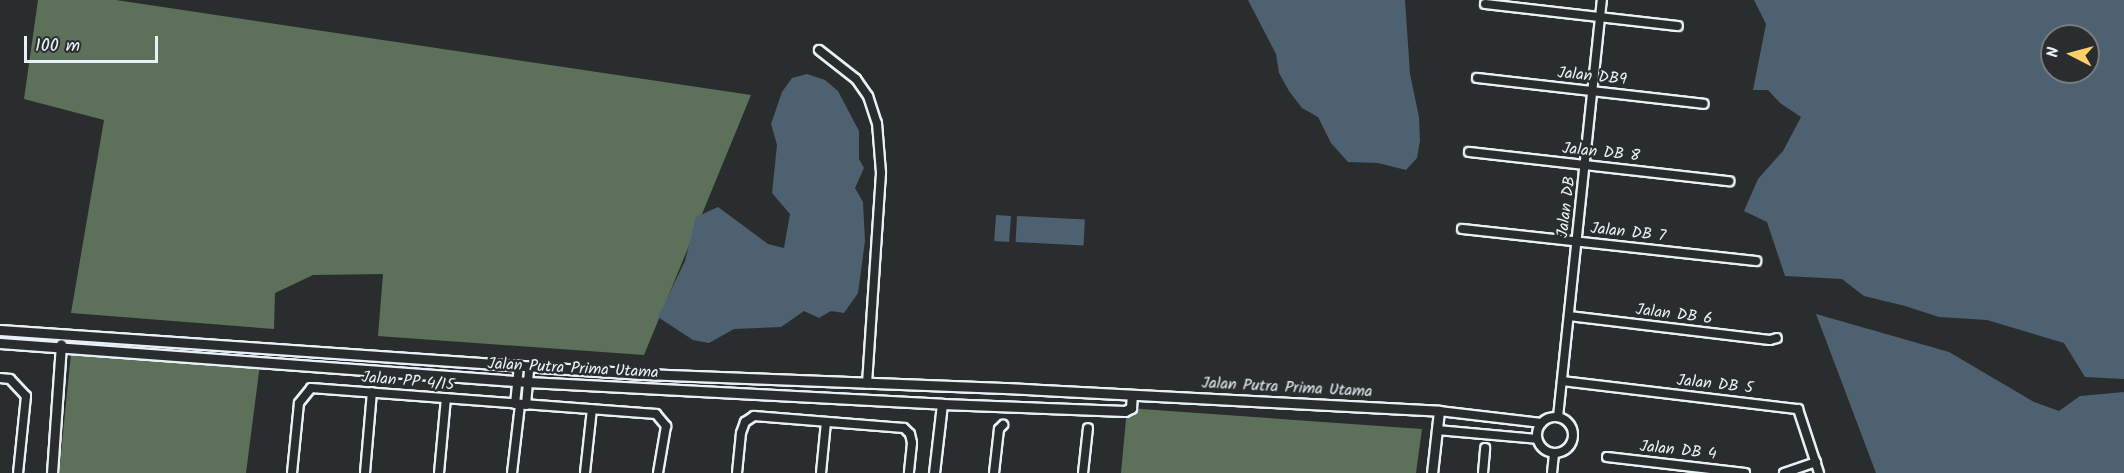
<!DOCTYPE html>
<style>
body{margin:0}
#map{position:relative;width:2124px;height:473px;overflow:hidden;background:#2a2d2e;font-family:Kalam,sans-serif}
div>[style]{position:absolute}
.green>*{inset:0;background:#5c705a}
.water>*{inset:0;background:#4e6170;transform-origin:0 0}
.roads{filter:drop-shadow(2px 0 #e8f1f8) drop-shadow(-2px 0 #e8f1f8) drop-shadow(0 2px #e8f1f8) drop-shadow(0 -2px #e8f1f8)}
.minor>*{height:8px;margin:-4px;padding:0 4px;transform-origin:4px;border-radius:4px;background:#2a2d2e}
.minor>.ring{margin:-4px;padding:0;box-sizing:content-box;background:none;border:8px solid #2a2d2e;border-radius:50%}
.tertiary>*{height:9px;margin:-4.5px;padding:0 4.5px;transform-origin:4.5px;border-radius:4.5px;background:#2a2d2e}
span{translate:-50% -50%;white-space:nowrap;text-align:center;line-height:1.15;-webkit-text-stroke:5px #2a2d2e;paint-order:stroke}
.street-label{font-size:16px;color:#e8f1f8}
.north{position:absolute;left:2040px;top:24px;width:60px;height:60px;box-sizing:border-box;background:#2a2d2e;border:2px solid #767b7f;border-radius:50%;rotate:276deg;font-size:16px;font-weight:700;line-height:24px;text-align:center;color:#e8f1f8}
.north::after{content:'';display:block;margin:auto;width:21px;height:27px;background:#ffd166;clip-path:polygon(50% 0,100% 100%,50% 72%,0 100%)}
.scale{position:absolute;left:24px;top:36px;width:134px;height:27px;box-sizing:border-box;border:3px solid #e8f1f8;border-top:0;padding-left:8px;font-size:18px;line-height:21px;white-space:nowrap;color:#e8f1f8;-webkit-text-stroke:4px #2a2d2e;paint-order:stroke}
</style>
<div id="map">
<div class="green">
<i style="clip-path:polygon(38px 0,116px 0,751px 95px,644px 355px,378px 336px,383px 274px,313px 275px,275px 293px,274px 329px,71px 313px,104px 120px,24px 99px)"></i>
<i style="clip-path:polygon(71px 354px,260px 364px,246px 473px,59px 473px)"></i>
<i style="clip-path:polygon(1127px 408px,1422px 429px,1416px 473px,1121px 473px)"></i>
</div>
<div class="water">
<i style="clip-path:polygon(1248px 0,1405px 0,1410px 74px,1419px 117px,1420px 141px,1417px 158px,1406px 170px,1378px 163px,1348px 162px,1331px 143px,1318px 117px,1302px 108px,1289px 91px,1279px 73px,1276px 54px)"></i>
<i style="clip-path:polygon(evenodd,1754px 0,2124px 0,2124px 379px,2085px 377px,2064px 343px,1987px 320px,1939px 317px,1905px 306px,1864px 296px,1842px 279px,1785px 276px,1767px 222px,1744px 211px,1758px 179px,1783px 151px,1801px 117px,1780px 103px,1768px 90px,1753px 90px,1766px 24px,1754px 0,2052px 36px,2088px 36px,2088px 72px,2052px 72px,2052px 36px)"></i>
<i style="clip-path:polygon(807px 74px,825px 80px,838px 91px,859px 131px,859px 159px,864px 168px,855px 188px,863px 202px,865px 241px,858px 293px,844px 313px,831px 311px,819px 318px,804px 311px,781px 327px,734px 329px,709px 343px,693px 340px,658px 317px,685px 261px,696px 217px,718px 207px,768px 244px,784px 248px,790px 214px,772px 193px,777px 145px,771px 124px,782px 92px,792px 78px)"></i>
<i style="left:996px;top:215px;width:15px;height:26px;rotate:4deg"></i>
<i style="left:1017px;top:216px;width:68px;height:26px;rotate:3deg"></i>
<i style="clip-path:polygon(1816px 314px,1949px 352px,2034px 402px,2059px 411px,2080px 396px,2124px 392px,2124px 473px,1876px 473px)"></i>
</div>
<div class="roads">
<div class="minor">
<i style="left:1485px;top:4px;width:194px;rotate:6.5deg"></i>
<i style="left:819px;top:50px;width:47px;rotate:38.1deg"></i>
<i style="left:856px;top:79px;width:21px;rotate:55deg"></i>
<i style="left:868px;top:96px;width:28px;rotate:72deg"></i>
<i style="left:877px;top:123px;width:50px;rotate:85.4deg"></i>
<i style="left:881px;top:173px;width:211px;rotate:93.8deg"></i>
<i style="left:1477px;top:78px;width:228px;rotate:6.5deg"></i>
<i style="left:1469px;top:152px;width:262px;rotate:6.4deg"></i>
<i style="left:1462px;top:229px;width:296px;rotate:6.2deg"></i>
<i style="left:1569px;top:316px;width:202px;rotate:6.8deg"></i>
<i style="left:1770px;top:340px;width:7px;rotate:-16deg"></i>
<i style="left:0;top:378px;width:10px;rotate:6deg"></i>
<i style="left:10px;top:379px;width:23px;rotate:47deg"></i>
<i style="left:26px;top:396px;width:77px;rotate:95.9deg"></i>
<i style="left:1562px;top:381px;width:238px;rotate:6.8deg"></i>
<i style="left:1798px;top:409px;width:67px;rotate:71.8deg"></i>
<i style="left:515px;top:404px;width:38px;rotate:-84deg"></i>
<i style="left:526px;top:405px;width:38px;rotate:-85deg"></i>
<i style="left:1439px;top:411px;width:103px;rotate:6.7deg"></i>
<i class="ring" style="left:1537px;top:417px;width:28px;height:28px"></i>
<i style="left:1558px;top:417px;width:419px;rotate:-84deg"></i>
<i style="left:1437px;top:430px;width:100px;rotate:5.1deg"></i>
<i style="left:1607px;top:457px;width:139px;rotate:6.6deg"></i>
<i style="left:292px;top:473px;width:70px;rotate:-84.3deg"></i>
<i style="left:299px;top:403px;width:19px;rotate:-51deg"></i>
<i style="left:311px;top:388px;width:346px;rotate:4.3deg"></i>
<i style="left:656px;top:414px;width:16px;rotate:50deg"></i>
<i style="left:666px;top:426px;width:48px;rotate:99.7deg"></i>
<i style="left:365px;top:473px;width:81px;rotate:-85.1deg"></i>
<i style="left:439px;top:473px;width:75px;rotate:-84.7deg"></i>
<i style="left:512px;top:473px;width:68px;rotate:-83.3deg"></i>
<i style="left:585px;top:473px;width:64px;rotate:-83.8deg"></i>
<i style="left:737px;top:473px;width:40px;rotate:-84.3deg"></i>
<i style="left:741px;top:433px;width:12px;rotate:-70deg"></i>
<i style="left:745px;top:422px;width:11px;rotate:-34deg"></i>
<i style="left:754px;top:416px;width:150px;rotate:4.6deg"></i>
<i style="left:904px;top:428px;width:8px;rotate:45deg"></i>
<i style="left:910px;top:434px;width:9px;rotate:77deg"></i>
<i style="left:912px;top:443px;width:30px;rotate:96deg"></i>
<i style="left:821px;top:473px;width:51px;rotate:-84.4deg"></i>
<i style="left:994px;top:473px;width:44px;rotate:-83.5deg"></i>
<i style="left:999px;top:429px;width:6px;rotate:-45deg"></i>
<i style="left:1083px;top:473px;width:45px;rotate:-83.7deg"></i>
<i style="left:1483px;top:473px;width:25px;rotate:-85deg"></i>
<i style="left:1552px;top:473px;width:19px;rotate:-84deg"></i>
<i style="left:1784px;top:473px;width:34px;rotate:-19deg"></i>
</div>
<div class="tertiary">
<i style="left:0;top:330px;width:643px;rotate:3.93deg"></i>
<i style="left:641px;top:374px;width:365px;rotate:2.2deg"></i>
<i style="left:1006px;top:388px;width:434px;rotate:3deg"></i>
<i style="left:1439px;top:411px;width:62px;rotate:96.4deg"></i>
<i style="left:0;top:343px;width:529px;rotate:4.22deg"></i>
<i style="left:528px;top:382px;width:415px;rotate:3deg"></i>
<i style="left:942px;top:404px;width:183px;rotate:2.2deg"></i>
<i style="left:1125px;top:411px;width:7px;rotate:-27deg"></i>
<i style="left:1131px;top:408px;width:13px;rotate:-86deg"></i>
<i style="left:52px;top:473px;width:129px;rotate:-86deg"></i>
<i style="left:934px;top:473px;width:69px;rotate:-83.4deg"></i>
</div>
</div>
<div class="street-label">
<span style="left:1592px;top:77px;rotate:6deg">Jalan DB9</span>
<span style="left:1601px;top:153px;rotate:6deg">Jalan DB 8</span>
<span style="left:1567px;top:207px;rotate:-83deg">Jalan DB</span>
<span style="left:1628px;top:233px;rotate:6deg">Jalan DB 7</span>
<span style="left:1674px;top:315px;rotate:7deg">Jalan DB 6</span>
<span style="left:573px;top:369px;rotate:3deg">Jalan Putra Prima Utama</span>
<span style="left:408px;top:382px;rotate:5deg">Jalan PP 4/15</span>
<span style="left:1715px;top:385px;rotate:6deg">Jalan DB 5</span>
<span style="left:1287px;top:388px;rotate:3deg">Jalan Putra Prima Utama</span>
<span style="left:1678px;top:451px;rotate:6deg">Jalan DB 4</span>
</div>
<div class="north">N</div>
<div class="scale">100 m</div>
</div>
